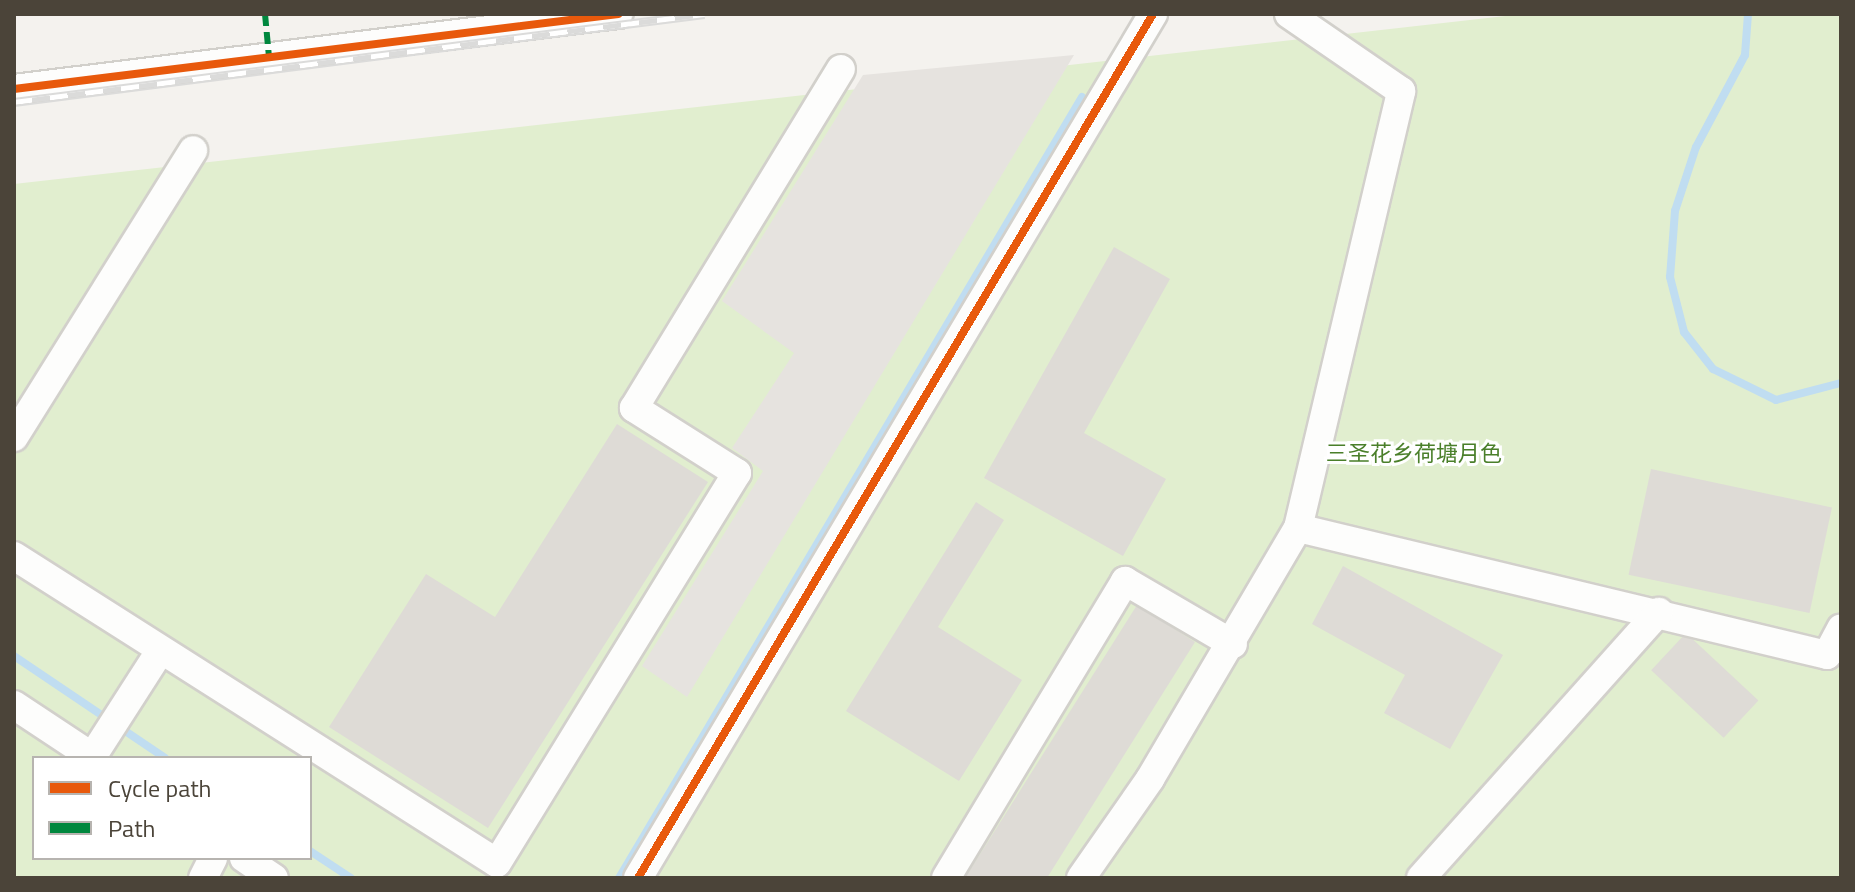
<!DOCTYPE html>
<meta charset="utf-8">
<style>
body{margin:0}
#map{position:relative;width:1855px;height:892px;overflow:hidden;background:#f4f2ee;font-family:"Titillium Web","Noto Sans SC",sans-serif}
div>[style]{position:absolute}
.green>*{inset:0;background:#e1eecf}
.parking>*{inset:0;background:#e6e3df}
.stream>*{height:8px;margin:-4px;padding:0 4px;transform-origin:4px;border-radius:4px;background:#c0ddf1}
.building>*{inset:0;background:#dedbd6;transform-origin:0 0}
.roads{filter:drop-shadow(2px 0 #d2d0cb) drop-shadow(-2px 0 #d2d0cb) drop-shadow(0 2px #d2d0cb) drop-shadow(0 -2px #d2d0cb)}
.minor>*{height:28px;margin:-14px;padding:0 14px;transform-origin:14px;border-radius:14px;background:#fdfdfc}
.rail>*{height:9px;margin-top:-4.5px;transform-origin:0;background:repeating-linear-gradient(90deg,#fff 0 18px,#dbdbda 0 36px);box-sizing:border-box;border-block:2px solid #dbdbda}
.quiet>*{height:6px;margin-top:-3px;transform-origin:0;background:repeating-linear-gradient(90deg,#00873e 0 12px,transparent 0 18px)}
.cycleway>*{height:8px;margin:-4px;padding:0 4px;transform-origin:4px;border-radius:4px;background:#e8590c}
span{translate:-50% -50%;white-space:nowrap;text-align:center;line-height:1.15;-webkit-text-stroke:6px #fff;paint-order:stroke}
.park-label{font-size:22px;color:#4a7f2a}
.frame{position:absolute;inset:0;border:16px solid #4b4439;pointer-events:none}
.legend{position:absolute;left:32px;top:756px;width:280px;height:104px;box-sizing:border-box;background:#fff;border:2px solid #b7b4b0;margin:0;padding:10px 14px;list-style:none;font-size:24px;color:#4b4439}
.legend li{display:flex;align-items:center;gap:16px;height:40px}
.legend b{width:40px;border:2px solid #b7b4b0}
</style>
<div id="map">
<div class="green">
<i style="clip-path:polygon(evenodd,1523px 14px,1841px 14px,1841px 878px,14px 878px,14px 184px,1523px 14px,34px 758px,310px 758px,310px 858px,34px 858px,34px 758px)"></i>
</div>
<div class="parking">
<i style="clip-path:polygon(1074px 55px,687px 697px,642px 666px,763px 471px,732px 448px,794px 353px,722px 301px,863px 75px)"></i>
</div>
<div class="stream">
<i style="left:1748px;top:14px;width:41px;rotate:94.2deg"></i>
<i style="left:1745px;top:55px;width:104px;rotate:118deg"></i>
<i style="left:1696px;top:147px;width:67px;rotate:108.2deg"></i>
<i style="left:1675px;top:211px;width:66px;rotate:94.3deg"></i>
<i style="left:1670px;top:277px;width:57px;rotate:75.7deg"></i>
<i style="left:1684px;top:332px;width:47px;rotate:51.9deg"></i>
<i style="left:1713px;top:369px;width:70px;rotate:26.2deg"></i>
<i style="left:1776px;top:400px;width:67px;rotate:-14.7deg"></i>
<i style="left:14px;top:656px;width:182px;rotate:34deg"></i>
<i style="left:310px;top:851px;width:49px;rotate:33.4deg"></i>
<i style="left:619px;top:878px;width:908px;rotate:-59.34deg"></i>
</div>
<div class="building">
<i style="clip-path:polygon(1114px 247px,1170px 279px,1084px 433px,1166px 479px,1123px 556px,984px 478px)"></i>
<i style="clip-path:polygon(617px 424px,708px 482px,488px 828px,329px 727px,426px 574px,495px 617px)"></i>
<i style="left:1651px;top:469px;width:185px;height:108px;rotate:12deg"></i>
<i style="clip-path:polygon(976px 502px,1004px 520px,938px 627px,1022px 680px,959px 781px,846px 711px)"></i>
<i style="clip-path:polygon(1343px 566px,1503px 655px,1450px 749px,1384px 713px,1405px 675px,1312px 624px)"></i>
<i style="clip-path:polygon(1137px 605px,1195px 642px,1047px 878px,965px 878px)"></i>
<i style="left:1686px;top:633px;width:99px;height:51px;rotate:43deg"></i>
</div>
<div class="roads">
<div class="minor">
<i style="left:14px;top:89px;width:609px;rotate:-7.08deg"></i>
<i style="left:14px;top:437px;width:338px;rotate:-58deg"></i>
<i style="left:1298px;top:528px;width:544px;rotate:13.5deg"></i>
<i style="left:1827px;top:655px;width:30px;rotate:-62deg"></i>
<i style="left:14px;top:556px;width:572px;rotate:32.44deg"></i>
<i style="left:497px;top:863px;width:458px;rotate:-58.4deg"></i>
<i style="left:737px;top:473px;width:122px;rotate:-147.7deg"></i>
<i style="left:634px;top:408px;width:397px;rotate:-58.6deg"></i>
<i style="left:14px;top:705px;width:96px;rotate:33.5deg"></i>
<i style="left:92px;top:757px;width:126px;rotate:-57.3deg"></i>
<i style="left:244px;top:858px;width:36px;rotate:34deg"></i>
<i style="left:203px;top:878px;width:22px;rotate:-63deg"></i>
<i style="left:638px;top:878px;width:1006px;rotate:-59.2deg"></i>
<i style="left:946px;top:878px;width:347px;rotate:-58.9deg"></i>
<i style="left:1125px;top:581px;width:125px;rotate:30.3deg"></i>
<i style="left:1081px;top:878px;width:121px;rotate:-55.1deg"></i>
<i style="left:1150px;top:779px;width:291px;rotate:-59.5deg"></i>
<i style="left:1298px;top:528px;width:449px;rotate:-76.7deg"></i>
<i style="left:1401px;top:91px;width:136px;rotate:-145.5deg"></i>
<i style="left:1421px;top:878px;width:357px;rotate:-48.2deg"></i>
</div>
</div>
<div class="rail">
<i style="left:14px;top:102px;width:696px;rotate:-7.27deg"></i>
</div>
<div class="quiet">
<i style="left:265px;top:14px;width:43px;rotate:84.7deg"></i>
</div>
<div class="cycleway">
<i style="left:14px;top:89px;width:609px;rotate:-7.08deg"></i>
<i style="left:638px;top:878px;width:1006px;rotate:-59.2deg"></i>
</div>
<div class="park-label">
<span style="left:1414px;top:454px">三圣花乡荷塘月色</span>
</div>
<div class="frame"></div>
<ul class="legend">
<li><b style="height:10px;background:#e8590c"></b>Cycle path</li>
<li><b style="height:10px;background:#00873e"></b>Path</li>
</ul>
</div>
